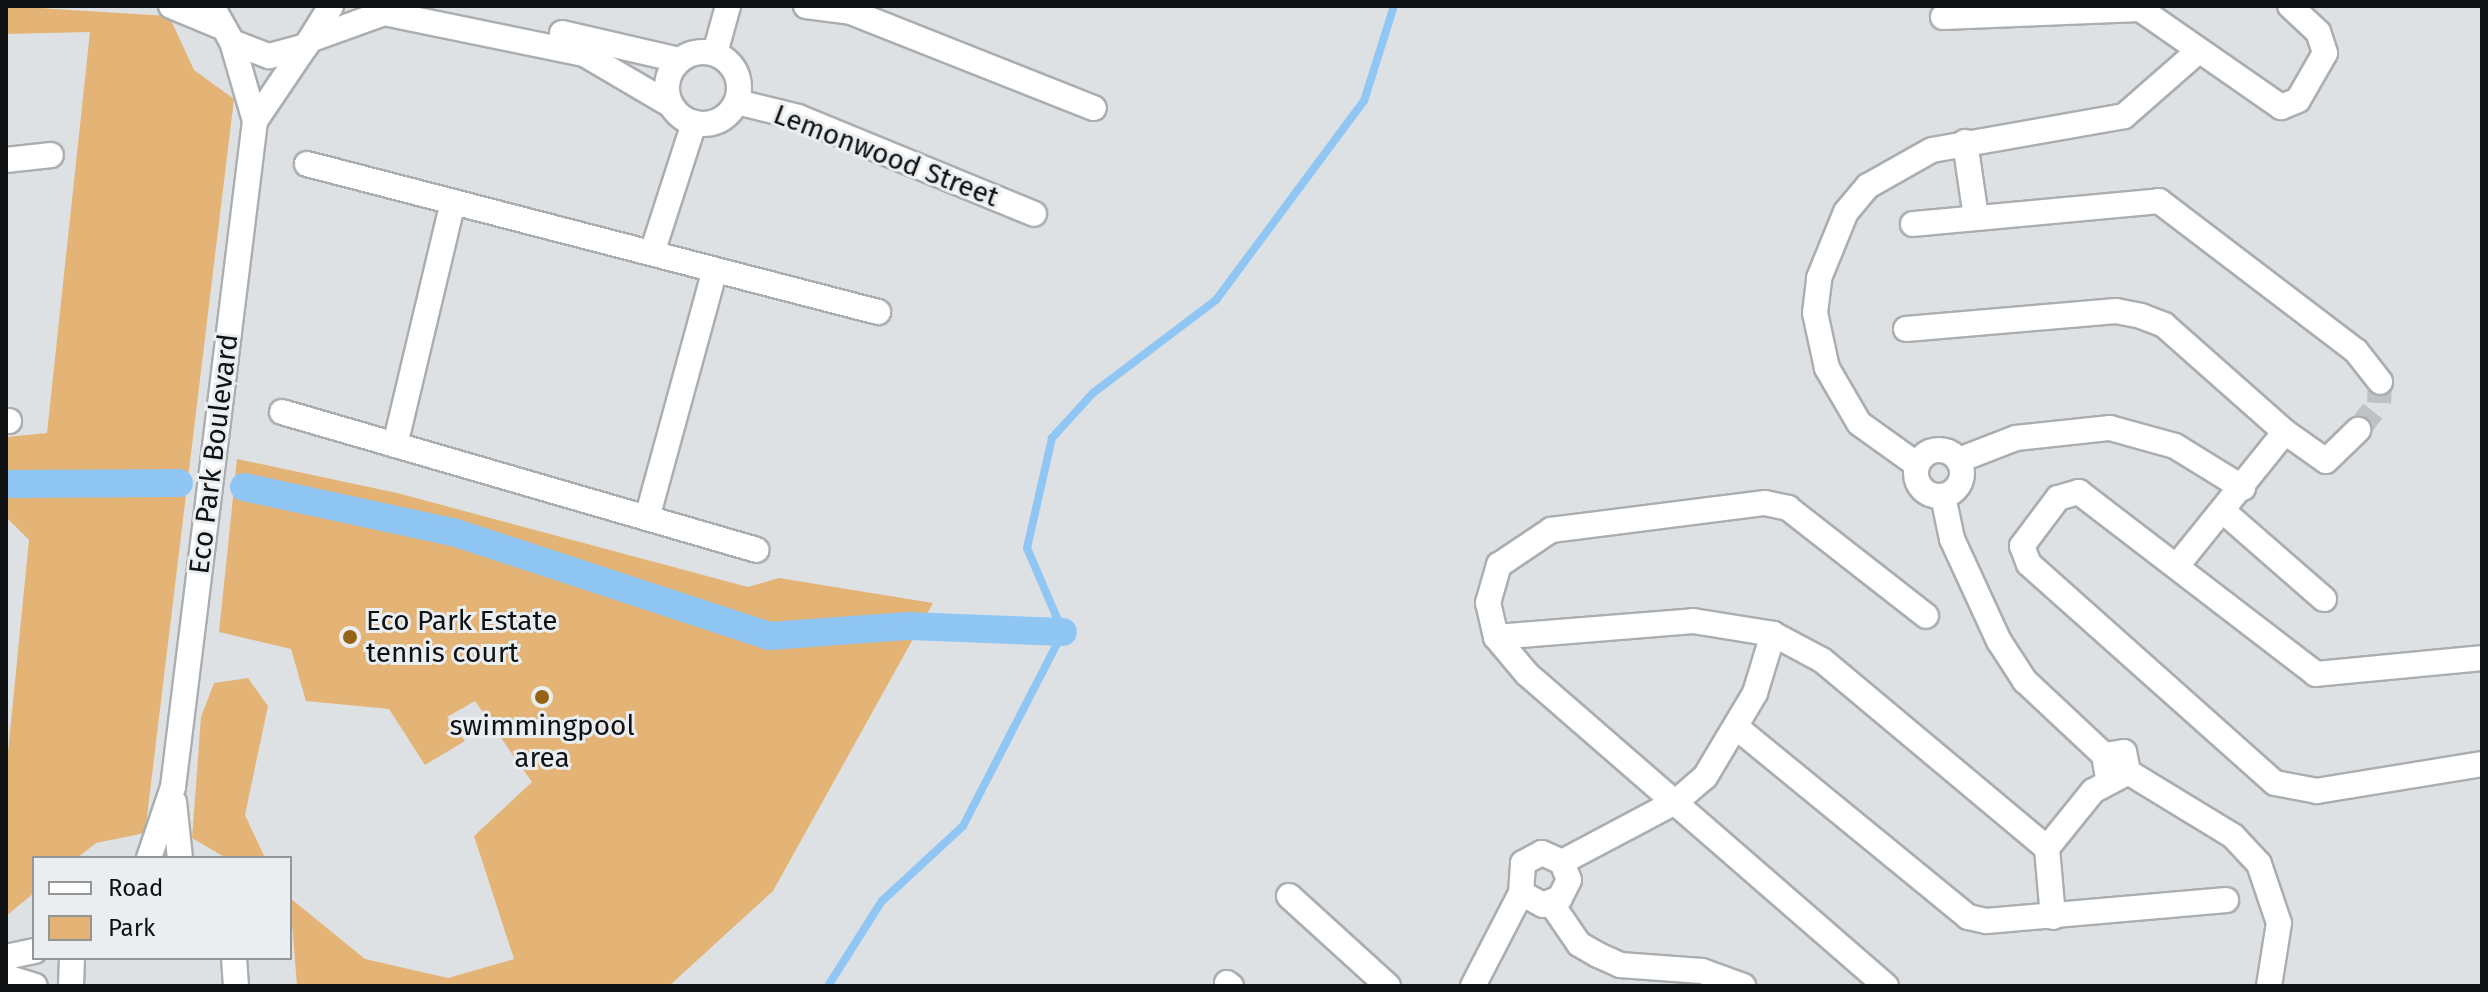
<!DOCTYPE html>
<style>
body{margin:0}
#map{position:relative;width:2488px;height:992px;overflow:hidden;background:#dee1e3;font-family:"Fira Sans",sans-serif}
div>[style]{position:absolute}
.green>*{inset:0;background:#e4b476}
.stream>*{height:8px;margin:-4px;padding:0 4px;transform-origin:4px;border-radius:4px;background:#90c6f4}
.canal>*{height:28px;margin:-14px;padding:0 14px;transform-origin:14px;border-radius:14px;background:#90c6f4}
.minor-tunnel>*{height:24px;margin-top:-12px;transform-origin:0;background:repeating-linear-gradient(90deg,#bfc2c4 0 24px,transparent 0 36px)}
.roads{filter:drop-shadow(2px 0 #abaeb1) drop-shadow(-2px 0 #abaeb1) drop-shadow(0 2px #abaeb1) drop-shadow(0 -2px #abaeb1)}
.minor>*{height:24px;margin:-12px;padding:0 12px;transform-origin:12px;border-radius:12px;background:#fff}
.minor>.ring{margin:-12px;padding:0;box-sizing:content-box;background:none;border:24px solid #fff;border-radius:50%}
.dots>*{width:22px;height:22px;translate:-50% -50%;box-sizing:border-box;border:4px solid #ebeef1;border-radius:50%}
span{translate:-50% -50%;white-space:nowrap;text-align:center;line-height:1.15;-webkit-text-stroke:6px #ebeef1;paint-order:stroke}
.street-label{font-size:28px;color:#101112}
.poi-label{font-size:28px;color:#101112}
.left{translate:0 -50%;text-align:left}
.frame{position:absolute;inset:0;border:8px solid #101112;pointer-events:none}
.legend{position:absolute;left:32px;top:856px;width:260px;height:104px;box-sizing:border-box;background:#ebeef1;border:2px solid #939698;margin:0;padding:10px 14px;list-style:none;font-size:24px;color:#101112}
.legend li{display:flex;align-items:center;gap:16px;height:40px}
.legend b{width:40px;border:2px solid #939698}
</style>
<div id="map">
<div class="green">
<i style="clip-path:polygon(6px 6px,169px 16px,194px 70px,234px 99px,145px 833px,96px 843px,77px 858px,34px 858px,34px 893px,6px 916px,6px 772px,29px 540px,6px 517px,6px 437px,47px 433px,90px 32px,6px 34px)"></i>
<i style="clip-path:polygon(237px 459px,397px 493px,748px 587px,779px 578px,933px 603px,773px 891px,669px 986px,297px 986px,290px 898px,365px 959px,448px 978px,514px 959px,474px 836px,532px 782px,475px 701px,447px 717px,465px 741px,425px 765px,389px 709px,306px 701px,291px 649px,219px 632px)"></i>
<i style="clip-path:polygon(248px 678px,268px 706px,245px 815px,265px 858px,226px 858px,192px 838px,201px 717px,214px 683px)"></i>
</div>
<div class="stream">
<i style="left:828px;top:986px;width:101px;rotate:-57.6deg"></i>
<i style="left:882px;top:901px;width:110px;rotate:-42.8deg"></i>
<i style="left:963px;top:826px;width:218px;rotate:-62.7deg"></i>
<i style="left:1063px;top:632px;width:91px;rotate:-113.2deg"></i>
<i style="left:1027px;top:548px;width:113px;rotate:-77.2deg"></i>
<i style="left:1052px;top:438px;width:61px;rotate:-47.7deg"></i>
<i style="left:1093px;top:393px;width:154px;rotate:-37.1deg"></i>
<i style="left:1216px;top:300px;width:248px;rotate:-53.4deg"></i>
<i style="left:1364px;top:101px;width:100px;rotate:-72.5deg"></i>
</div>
<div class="canal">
<i style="left:6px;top:484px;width:173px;rotate:-0.3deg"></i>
<i style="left:244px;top:487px;width:214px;rotate:12.2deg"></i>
<i style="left:453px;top:532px;width:333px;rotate:18.2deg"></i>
<i style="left:769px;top:636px;width:139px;rotate:-4.1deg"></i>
<i style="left:908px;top:626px;width:155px;rotate:2.2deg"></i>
</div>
<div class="minor-tunnel">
<i style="left:2358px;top:430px;width:34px;rotate:-52deg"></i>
<i style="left:2379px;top:403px;width:21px;rotate:-87deg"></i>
</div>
<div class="roads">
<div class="minor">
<i style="left:171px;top:6px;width:52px;rotate:22.6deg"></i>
<i style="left:212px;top:6px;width:41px;rotate:60.9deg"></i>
<i style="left:232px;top:42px;width:40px;rotate:21deg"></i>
<i style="left:269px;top:56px;width:38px;rotate:-15deg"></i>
<i style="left:306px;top:46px;width:47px;rotate:-58deg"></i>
<i style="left:806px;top:6px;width:45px;rotate:7.6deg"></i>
<i style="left:851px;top:12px;width:261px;rotate:21.6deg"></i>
<i style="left:1943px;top:17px;width:197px;rotate:-2.3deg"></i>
<i style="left:2140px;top:9px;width:172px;rotate:34.8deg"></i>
<i style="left:2281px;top:107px;width:18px;rotate:-22deg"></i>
<i style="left:2298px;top:100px;width:54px;rotate:-60.1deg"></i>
<i style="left:2325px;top:53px;width:22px;rotate:-108deg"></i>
<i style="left:2318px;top:32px;width:38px;rotate:-137deg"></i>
<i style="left:562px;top:33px;width:120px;rotate:13deg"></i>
<i style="left:315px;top:38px;width:73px;rotate:-19.9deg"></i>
<i style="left:384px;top:13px;width:204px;rotate:11.6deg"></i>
<i style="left:584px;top:54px;width:101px;rotate:30.4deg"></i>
<i class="ring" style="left:667px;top:52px;width:48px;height:48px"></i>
<i style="left:715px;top:53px;width:49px;rotate:-74.5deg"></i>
<i style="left:737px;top:102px;width:63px;rotate:13.8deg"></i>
<i style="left:798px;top:117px;width:255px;rotate:22.3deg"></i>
<i style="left:255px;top:121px;width:89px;rotate:-56deg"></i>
<i style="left:1965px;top:142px;width:76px;rotate:81.7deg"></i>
<i style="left:6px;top:160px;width:45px;rotate:-6.3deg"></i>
<i style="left:307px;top:164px;width:590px;rotate:14.53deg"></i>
<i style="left:1913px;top:224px;width:247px;rotate:-5.3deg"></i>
<i style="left:2159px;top:201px;width:248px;rotate:37.3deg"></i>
<i style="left:2356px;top:351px;width:39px;rotate:52deg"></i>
<i style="left:652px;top:253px;width:137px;rotate:-72.1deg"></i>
<i style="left:1906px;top:329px;width:211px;rotate:-4.9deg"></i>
<i style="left:2116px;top:311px;width:25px;rotate:11deg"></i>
<i style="left:2141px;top:316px;width:25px;rotate:21deg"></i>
<i style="left:2164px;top:325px;width:162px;rotate:41.5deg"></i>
<i style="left:282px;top:412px;width:494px;rotate:16.2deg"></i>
<i style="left:6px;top:421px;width:3px"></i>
<i style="left:395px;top:445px;width:250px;rotate:-76.6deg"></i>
<i class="ring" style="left:1916px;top:450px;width:22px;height:22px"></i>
<i style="left:1959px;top:460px;width:61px;rotate:-21.1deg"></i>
<i style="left:2016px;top:438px;width:95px;rotate:-6.1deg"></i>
<i style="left:2110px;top:428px;width:67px;rotate:15.5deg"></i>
<i style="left:2175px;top:446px;width:80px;rotate:31.7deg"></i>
<i style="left:1916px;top:464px;width:70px;rotate:-144.3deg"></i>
<i style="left:1859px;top:423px;width:64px;rotate:-120.2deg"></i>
<i style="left:1827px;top:368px;width:56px;rotate:-102.3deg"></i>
<i style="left:1815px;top:313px;width:35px;rotate:-83deg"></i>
<i style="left:1819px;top:278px;width:71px;rotate:-67.8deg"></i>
<i style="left:1846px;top:212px;width:34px;rotate:-50deg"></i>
<i style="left:1868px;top:186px;width:73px;rotate:-29.4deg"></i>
<i style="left:1932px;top:150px;width:195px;rotate:-10deg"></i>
<i style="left:2124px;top:116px;width:97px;rotate:-41.2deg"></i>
<i style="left:1943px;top:496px;width:44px;rotate:78.2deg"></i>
<i style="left:1952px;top:539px;width:112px;rotate:65.3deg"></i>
<i style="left:1999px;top:641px;width:48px;rotate:57deg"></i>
<i style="left:2025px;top:681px;width:108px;rotate:43.1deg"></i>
<i style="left:2223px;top:511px;width:134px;rotate:41.1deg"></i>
<i style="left:647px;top:518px;width:257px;rotate:-74.7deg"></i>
<i style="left:2180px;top:562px;width:167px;rotate:-51.1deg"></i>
<i style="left:2285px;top:432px;width:50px;rotate:35.3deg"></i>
<i style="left:2326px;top:461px;width:45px;rotate:-44.1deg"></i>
<i style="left:1496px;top:637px;width:198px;rotate:-4.6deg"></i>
<i style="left:1693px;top:621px;width:81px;rotate:9.2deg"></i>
<i style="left:1773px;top:634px;width:55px;rotate:28deg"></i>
<i style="left:1822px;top:660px;width:293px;rotate:39.9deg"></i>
<i style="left:2482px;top:658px;width:167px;rotate:174.5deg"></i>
<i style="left:2316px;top:674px;width:299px;rotate:-142.5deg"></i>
<i style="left:2079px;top:492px;width:22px;rotate:164deg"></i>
<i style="left:2058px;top:498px;width:60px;rotate:126.9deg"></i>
<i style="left:2022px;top:546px;width:19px;rotate:69deg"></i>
<i style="left:2029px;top:564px;width:329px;rotate:41.7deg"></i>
<i style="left:2275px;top:783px;width:43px;rotate:10.8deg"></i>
<i style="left:2317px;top:791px;width:167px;rotate:-9.3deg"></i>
<i style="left:1736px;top:727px;width:300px;rotate:39.3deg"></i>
<i style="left:1968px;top:917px;width:19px;rotate:12deg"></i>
<i style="left:1987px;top:921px;width:240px;rotate:-5deg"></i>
<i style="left:2128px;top:772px;width:123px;rotate:31.4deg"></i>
<i style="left:2233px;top:836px;width:38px;rotate:47deg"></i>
<i style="left:2259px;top:864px;width:62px;rotate:71.3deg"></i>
<i style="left:2279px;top:923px;width:64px;rotate:99deg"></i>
<i style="left:174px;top:802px;width:56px;rotate:83.9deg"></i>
<i style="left:149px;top:858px;width:75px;rotate:-71.3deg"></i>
<i style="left:173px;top:787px;width:671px;rotate:-82.98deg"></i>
<i style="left:255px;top:121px;width:82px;rotate:-106.2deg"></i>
<i style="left:1562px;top:862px;width:130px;rotate:-27.9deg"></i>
<i style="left:1677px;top:801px;width:37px;rotate:-41deg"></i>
<i style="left:1705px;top:777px;width:98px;rotate:-59.2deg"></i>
<i style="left:1755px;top:693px;width:62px;rotate:-73deg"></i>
<i style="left:1289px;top:896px;width:134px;rotate:42.3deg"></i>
<i style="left:1551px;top:903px;width:50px;rotate:55.7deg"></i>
<i style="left:1579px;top:944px;width:22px;rotate:30deg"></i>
<i style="left:1598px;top:955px;width:24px;rotate:24deg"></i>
<i style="left:1620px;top:965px;width:82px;rotate:4.2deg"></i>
<i style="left:1702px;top:971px;width:44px;rotate:20.1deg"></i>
<i style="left:2053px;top:917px;width:69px;rotate:-95deg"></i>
<i style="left:2047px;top:848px;width:73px;rotate:-51.1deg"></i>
<i style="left:2093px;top:791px;width:40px;rotate:-28deg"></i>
<i style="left:2128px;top:772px;width:20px;rotate:-101deg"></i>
<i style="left:2124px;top:752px;width:20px;rotate:171deg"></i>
<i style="left:2104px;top:755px;width:23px;rotate:80deg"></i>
<i style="left:6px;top:957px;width:29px;rotate:-12deg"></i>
<i style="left:234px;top:958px;width:28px;rotate:86deg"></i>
<i style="left:6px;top:977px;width:30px;rotate:17deg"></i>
<i style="left:1227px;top:983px;width:5px;rotate:37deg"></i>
<i style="left:71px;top:986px;width:28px;rotate:-88deg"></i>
<i style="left:1473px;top:986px;width:105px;rotate:-62.7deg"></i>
<i style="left:1521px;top:893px;width:30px;rotate:-86deg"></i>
<i style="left:1523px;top:863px;width:21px;rotate:-28deg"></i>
<i style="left:1542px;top:853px;width:22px;rotate:24deg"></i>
<i style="left:1562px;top:862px;width:19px;rotate:69deg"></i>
<i style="left:1569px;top:880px;width:20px;rotate:117deg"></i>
<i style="left:1560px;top:898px;width:18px;rotate:158deg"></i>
<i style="left:1543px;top:905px;width:25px;rotate:-151deg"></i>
<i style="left:1886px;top:986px;width:476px;rotate:-139deg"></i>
<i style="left:1527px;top:674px;width:48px;rotate:-130deg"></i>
<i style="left:1496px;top:637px;width:35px;rotate:-103deg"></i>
<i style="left:1488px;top:603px;width:40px;rotate:-74deg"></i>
<i style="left:1499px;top:565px;width:63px;rotate:-33.9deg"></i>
<i style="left:1551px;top:530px;width:216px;rotate:-7.2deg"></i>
<i style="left:1765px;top:503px;width:24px;rotate:12deg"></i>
<i style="left:1788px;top:508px;width:175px;rotate:38deg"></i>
</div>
</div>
<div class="dots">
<i style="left:350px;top:637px;background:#946313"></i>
<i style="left:542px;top:697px;background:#946313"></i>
</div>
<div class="street-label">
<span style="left:886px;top:156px;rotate:21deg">Lemonwood Street</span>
<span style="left:214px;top:454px;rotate:-83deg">Eco Park Boulevard</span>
</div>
<div class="poi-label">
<span class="left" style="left:366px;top:637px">Eco Park Estate<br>tennis court</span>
<span style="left:542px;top:742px">swimmingpool<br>area</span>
</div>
<div class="frame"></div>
<ul class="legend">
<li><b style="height:10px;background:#fff"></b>Road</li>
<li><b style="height:22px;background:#e4b476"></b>Park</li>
</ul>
</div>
